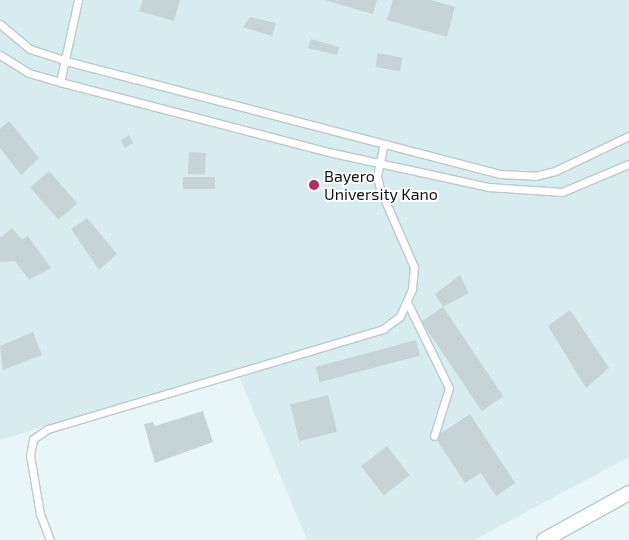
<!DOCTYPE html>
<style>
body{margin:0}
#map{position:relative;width:629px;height:540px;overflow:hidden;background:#e9f6f8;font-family:"Exo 2",sans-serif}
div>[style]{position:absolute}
.built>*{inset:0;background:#d6ecef}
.building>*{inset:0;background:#c7d4d6;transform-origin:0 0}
.roads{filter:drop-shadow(1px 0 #bdc9cb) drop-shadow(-1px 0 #bdc9cb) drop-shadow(0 1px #bdc9cb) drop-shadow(0 -1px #bdc9cb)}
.lane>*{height:7px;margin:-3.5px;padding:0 3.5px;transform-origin:3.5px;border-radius:3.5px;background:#fff}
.street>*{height:14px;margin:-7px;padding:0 7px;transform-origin:7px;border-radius:7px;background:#fff}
.dots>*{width:14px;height:14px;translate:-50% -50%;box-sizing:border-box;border:2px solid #fff;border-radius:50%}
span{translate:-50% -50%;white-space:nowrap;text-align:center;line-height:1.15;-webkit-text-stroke:4px #fff;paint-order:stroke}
.poi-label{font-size:16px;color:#0e1314}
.left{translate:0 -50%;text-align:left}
</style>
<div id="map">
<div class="built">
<i style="clip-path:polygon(0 0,629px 0,629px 457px,474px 540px,307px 540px,236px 369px,0 440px)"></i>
</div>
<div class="building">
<i style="clip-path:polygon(143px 0,180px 0,174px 21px,139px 11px)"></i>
<i style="clip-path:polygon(324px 0,377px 0,373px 14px)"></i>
<i style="clip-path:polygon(393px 0,431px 0,455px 7px,447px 37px,387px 20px)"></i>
<i style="clip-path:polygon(250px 17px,276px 23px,272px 36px,243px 27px)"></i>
<i style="clip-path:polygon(311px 39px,339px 47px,337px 55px,308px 48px)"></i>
<i style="left:378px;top:53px;width:25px;height:14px;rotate:11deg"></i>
<i style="clip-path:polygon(9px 121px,39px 158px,21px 175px,0 148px,0 129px)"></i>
<i style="clip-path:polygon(129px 135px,133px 143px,125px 148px,121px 140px)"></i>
<i style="left:189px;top:152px;width:17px;height:22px;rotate:3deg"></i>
<i style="left:49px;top:171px;width:43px;height:25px;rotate:49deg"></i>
<i style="left:215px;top:177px;width:12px;height:32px;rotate:90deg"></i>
<i style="clip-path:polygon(87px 218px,117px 254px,99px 270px,71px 229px)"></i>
<i style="clip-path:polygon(12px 228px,22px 240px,28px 236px,51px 268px,29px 280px,15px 261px,0 262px,0 238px)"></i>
<i style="clip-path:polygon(460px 275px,469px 293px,443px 307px,435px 294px)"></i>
<i style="left:443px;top:307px;width:108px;height:26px;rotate:56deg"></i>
<i style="clip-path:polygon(570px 310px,609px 368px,586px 388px,548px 326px)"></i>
<i style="clip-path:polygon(33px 332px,42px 355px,3px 370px,0 346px)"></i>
<i style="left:416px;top:340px;width:16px;height:104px;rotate:75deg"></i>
<i style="left:328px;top:395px;width:38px;height:39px;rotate:76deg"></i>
<i style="clip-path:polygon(203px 411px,213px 442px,155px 463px,144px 424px,153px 422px,155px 426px)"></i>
<i style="clip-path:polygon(470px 414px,515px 483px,496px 496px,481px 473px,465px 483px,435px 437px)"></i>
<i style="left:387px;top:446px;width:37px;height:33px;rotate:52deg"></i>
</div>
<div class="roads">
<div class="lane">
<i style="left:0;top:24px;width:39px;rotate:40deg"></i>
<i style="left:30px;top:49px;width:38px;rotate:18deg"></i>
<i style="left:66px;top:61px;width:448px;rotate:14.6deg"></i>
<i style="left:500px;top:174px;width:35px;rotate:3deg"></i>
<i style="left:535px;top:176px;width:21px;rotate:-14deg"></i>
<i style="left:555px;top:171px;width:82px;rotate:-25.3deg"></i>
<i style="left:0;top:55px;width:34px;rotate:32deg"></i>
<i style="left:29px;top:73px;width:32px;rotate:16deg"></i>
<i style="left:60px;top:82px;width:282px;rotate:14.6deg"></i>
<i style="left:333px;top:153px;width:160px;rotate:12.3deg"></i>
<i style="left:489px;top:187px;width:73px;rotate:3.9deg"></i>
<i style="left:562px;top:192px;width:73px;rotate:-22.7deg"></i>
<i style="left:60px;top:82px;width:84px;rotate:-77.6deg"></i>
<i style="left:408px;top:304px;width:93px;rotate:64deg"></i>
<i style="left:449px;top:388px;width:50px;rotate:107.4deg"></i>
<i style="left:50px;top:540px;width:28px;rotate:-111deg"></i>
<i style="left:40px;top:514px;width:60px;rotate:-99.6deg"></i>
<i style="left:30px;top:455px;width:16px;rotate:-79deg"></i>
<i style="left:33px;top:439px;width:18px;rotate:-34deg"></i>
<i style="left:48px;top:429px;width:350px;rotate:-16.6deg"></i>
<i style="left:383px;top:329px;width:21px;rotate:-37deg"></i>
<i style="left:400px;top:316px;width:30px;rotate:-66deg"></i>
<i style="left:412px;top:289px;width:22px;rotate:-85deg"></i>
<i style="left:414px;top:267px;width:85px;rotate:-113.6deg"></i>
<i style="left:380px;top:189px;width:13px;rotate:-103deg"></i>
<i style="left:377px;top:176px;width:33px;rotate:-78deg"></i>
</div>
<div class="street">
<i style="left:544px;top:540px;width:97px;rotate:-28.9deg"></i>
</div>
</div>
<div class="dots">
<i style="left:314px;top:185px;background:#b32a69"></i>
</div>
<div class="poi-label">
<span class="left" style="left:324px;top:185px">Bayero<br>University Kano</span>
</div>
</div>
